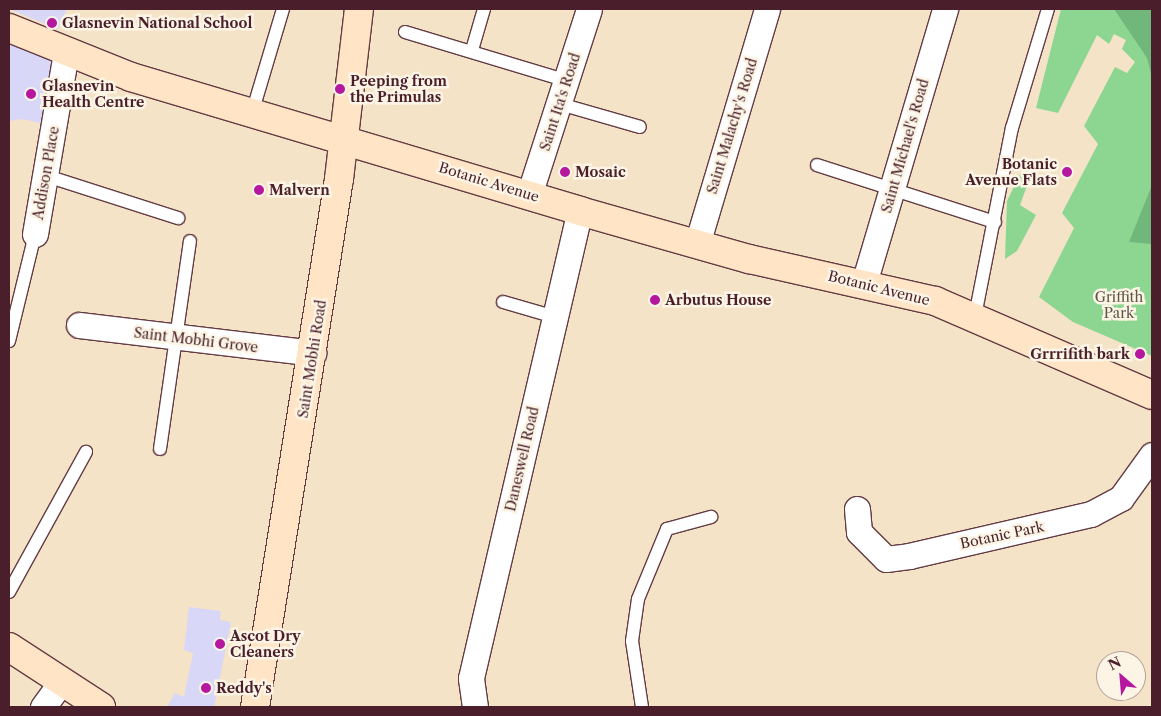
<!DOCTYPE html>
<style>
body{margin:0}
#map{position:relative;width:1161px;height:716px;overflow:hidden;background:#f5e3c8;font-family:"Libre Caslon Text",serif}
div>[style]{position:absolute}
.built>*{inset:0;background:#d9d7f8}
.green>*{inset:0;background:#8cd692}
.forest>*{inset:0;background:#71b77c}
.roads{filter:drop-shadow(1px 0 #643c43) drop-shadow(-1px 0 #643c43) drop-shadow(0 1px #643c43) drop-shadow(0 -1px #643c43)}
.lane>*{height:12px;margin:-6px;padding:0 6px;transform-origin:6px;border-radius:6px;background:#fff}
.street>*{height:25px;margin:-12.5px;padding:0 12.5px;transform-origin:12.5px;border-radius:12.5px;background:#fff}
.secondary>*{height:28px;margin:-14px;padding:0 14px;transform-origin:14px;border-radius:14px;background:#ffe4c6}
.dots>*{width:14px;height:14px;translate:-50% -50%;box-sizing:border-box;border:2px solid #fcf5e5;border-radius:50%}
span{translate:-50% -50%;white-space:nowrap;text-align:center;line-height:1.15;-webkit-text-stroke:5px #fcf5e5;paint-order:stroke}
.poi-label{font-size:14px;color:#4a1f2b;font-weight:700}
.left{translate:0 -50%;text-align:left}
.right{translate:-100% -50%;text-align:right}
.street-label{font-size:14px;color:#4a1f2b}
.park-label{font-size:14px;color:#5e564a}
.frame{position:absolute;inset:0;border:10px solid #4a1f2b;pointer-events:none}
.north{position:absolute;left:1096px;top:651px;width:50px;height:50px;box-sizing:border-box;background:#fcf5e5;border:1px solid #b59f9b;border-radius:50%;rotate:333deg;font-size:14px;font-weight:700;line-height:20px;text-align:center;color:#4a1f2b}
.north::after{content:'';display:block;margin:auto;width:18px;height:22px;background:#b5179e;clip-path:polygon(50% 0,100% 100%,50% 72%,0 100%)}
</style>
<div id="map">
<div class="built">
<i style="clip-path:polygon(9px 9px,67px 9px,58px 29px)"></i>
<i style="clip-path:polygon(9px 35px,62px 58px,52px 125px,21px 119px,9px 121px)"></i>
<i style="clip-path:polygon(189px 607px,221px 611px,220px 620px,231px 622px,214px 707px,167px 707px,175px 693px,184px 697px,193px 653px,184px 650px)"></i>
</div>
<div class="green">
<i style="clip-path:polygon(1061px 9px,1152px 9px,1152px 356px,1073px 322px,1039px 297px,1074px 228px,1062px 213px,1098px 144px,1084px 126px,1115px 67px,1127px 73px,1135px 62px,1122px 49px,1126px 40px,1114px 34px,1109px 44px,1097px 35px,1058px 113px,1036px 108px)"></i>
<i style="clip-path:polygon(1021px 172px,1031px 175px,1020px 205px,1036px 215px,1017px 251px,1005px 259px,1007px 201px)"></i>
</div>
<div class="forest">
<i style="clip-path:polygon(1114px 9px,1152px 9px,1152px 78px,1147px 58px)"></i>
<i style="clip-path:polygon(1152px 185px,1152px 244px,1129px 242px)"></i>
</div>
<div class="roads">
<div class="lane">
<i style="left:405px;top:32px;width:169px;rotate:16.8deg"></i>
<i style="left:472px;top:50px;width:43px;rotate:-73.7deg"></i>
<i style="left:560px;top:104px;width:83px;rotate:16deg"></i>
<i style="left:252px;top:113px;width:109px;rotate:-73.4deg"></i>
<i style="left:817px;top:165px;width:187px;rotate:17.8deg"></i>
<i style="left:47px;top:176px;width:138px;rotate:17.8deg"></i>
<i style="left:503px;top:302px;width:54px;rotate:16.1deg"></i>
<i style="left:975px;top:316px;width:192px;rotate:-78.9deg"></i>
<i style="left:1012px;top:128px;width:124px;rotate:-73.2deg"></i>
<i style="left:9px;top:341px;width:110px;rotate:-76.3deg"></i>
<i style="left:160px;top:449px;width:210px;rotate:-81.8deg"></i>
<i style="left:9px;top:592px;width:160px;rotate:-61.2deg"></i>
<i style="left:642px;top:707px;width:67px;rotate:-98.6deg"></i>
<i style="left:632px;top:641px;width:42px;rotate:-81.9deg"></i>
<i style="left:638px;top:599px;width:76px;rotate:-67.5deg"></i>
<i style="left:667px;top:529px;width:46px;rotate:-15.3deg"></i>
</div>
<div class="street">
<i style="left:529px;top:195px;width:195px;rotate:-72.1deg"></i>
<i style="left:35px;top:234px;width:185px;rotate:-80.3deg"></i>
<i style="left:697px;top:244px;width:245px;rotate:-73.4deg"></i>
<i style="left:864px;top:283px;width:286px;rotate:-73.5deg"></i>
<i style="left:79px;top:325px;width:236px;rotate:6.8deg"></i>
<i style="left:857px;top:509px;width:23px;rotate:85deg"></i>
<i style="left:859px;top:532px;width:38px;rotate:45deg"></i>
<i style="left:886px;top:559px;width:23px;rotate:-7deg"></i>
<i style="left:909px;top:556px;width:187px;rotate:-13deg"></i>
<i style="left:1091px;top:514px;width:34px;rotate:-28deg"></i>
<i style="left:1121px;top:498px;width:53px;rotate:-54.2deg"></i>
<i style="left:43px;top:707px;width:32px;rotate:-54deg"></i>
<i style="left:475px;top:707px;width:29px;rotate:-98deg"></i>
<i style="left:471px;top:678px;width:480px;rotate:-76.9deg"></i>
</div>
<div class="secondary">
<i style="left:9px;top:28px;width:131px;rotate:21.9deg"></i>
<i style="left:131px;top:77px;width:469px;rotate:16.6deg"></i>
<i style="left:580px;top:211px;width:176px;rotate:15.9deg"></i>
<i style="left:749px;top:259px;width:191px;rotate:12.7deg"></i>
<i style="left:935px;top:301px;width:236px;rotate:23.4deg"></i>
<i style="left:9px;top:647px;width:110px;rotate:33.1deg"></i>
<i style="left:255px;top:707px;width:535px;rotate:-80.96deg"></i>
<i style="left:339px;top:179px;width:171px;rotate:-83.3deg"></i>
</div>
</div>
<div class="dots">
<i style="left:52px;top:23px;background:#b5179e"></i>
<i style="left:340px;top:89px;background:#b5179e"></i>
<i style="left:31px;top:94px;background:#b5179e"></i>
<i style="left:565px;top:172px;background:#b5179e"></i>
<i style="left:1067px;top:172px;background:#b5179e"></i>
<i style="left:259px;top:190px;background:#b5179e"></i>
<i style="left:655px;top:300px;background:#b5179e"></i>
<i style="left:1140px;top:354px;background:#b5179e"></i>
<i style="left:220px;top:644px;background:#b5179e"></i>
<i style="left:206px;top:688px;background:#b5179e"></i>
</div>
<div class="poi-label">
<span class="left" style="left:62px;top:23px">Glasnevin National School</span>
<span class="left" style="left:350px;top:89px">Peeping from<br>the Primulas</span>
<span class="left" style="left:42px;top:94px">Glasnevin<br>Health Centre</span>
<span class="right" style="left:1057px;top:172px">Botanic<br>Avenue Flats</span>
<span class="left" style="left:575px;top:172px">Mosaic</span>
<span class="left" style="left:269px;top:190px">Malvern</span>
<span class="left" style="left:665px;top:300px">Arbutus House</span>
<span class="right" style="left:1130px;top:354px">Grrrifith bark</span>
<span class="left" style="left:230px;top:644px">Ascot Dry<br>Cleaners</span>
<span class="left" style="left:216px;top:688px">Reddy's</span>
</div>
<div class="street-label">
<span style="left:560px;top:102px;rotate:-72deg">Saint Ita's Road</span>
<span style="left:732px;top:126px;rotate:-73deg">Saint Malachy's Road</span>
<span style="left:905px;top:146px;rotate:-74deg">Saint Michael's Road</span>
<span style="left:46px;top:173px;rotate:-80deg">Addison Place</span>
<span style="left:489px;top:182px;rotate:17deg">Botanic Avenue</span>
<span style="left:879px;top:288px;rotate:14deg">Botanic Avenue</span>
<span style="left:196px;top:340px;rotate:7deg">Saint Mobhi Grove</span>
<span style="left:312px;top:359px;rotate:-81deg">Saint Mobhi Road</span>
<span style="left:522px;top:459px;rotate:-77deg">Daneswell Road</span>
<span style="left:1002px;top:535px;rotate:-12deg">Botanic Park</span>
</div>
<div class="park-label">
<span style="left:1119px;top:305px">Griffith<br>Park</span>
</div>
<div class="frame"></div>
<div class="north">N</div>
</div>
